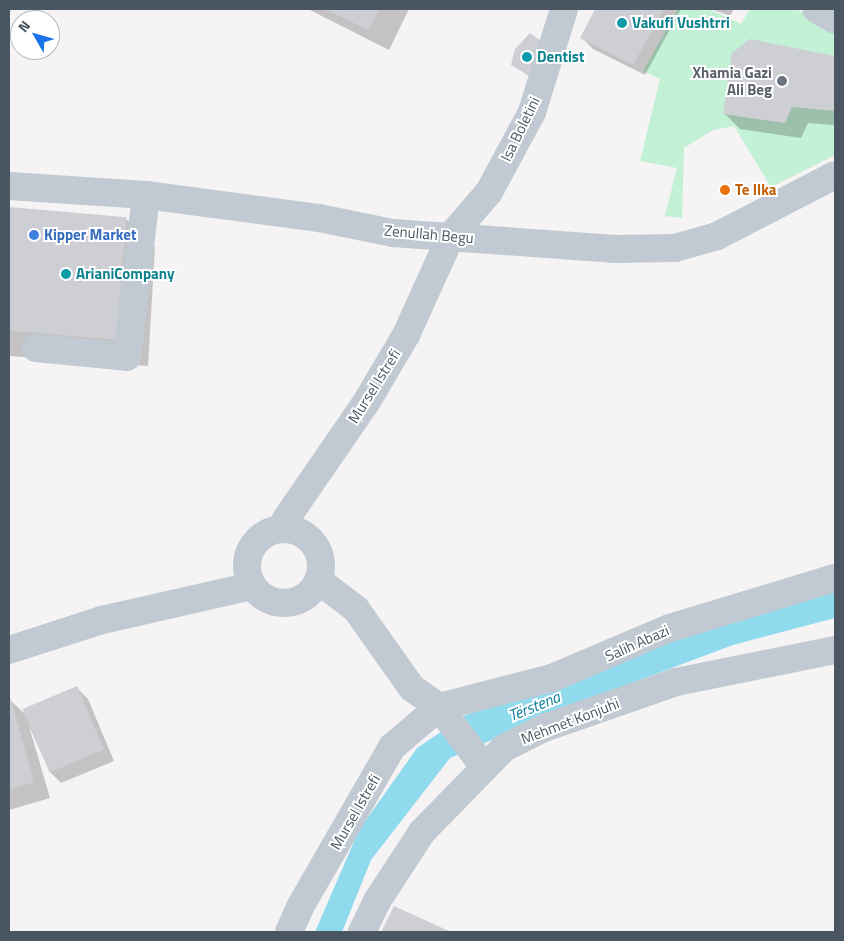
<!DOCTYPE html>
<meta charset="utf-8">
<style>
body{margin:0}
#map{position:relative;width:844px;height:941px;overflow:hidden;background:#f5f3f3;font-family:"Titillium Web",sans-serif}
div>[style]{position:absolute}
.green>*{inset:0;background:#c3f1d5}
.water>*{inset:0;background:#90daee}
.shadow>*{inset:0;background:#0003}
.building>*{inset:0;background:#cdcfd5;transform-origin:0 0}
.minor>*{height:28px;margin:-14px;padding:0 14px;transform-origin:14px;border-radius:14px;background:#c1cad2}
.minor>.ring{margin:-14px;padding:0;box-sizing:content-box;background:none;border:28px solid #c1cad2;border-radius:50%}
.dots>*{width:14px;height:14px;translate:-50% -50%;box-sizing:border-box;border:2px solid #fff;border-radius:50%}
span{translate:-50% -50%;white-space:nowrap;text-align:center;line-height:1.15;-webkit-text-stroke:4px #fff;paint-order:stroke}
.culture-label{font-size:15px;color:#0d838f;font-weight:700}
.left{translate:0 -50%;text-align:left}
.worship-label{font-size:15px;color:#5b616d;font-weight:700}
.right{translate:-100% -50%;text-align:right}
.street-label{font-size:15px;color:#4a5661}
.food-label{font-size:15px;color:#c56008;font-weight:700}
.shop-label{font-size:15px;color:#366cbe;font-weight:700}
.water-label{font-size:16px;color:#0c7c9b;font-style:italic}
.frame{position:absolute;inset:0;border:10px solid #4a5661;pointer-events:none}
.north{position:absolute;left:10px;top:10px;width:50px;height:50px;box-sizing:border-box;background:#fff;border:1px solid #b7bbc0;border-radius:50%;rotate:308deg;font-size:14px;font-weight:700;line-height:20px;text-align:center;color:#4a5661}
.north::after{content:'';display:block;margin:auto;width:18px;height:22px;background:#1a73e8;clip-path:polygon(50% 0,100% 100%,50% 72%,0 100%)}
</style>
<div id="map">
<div class="green">
<i style="clip-path:polygon(678px 9px,709px 9px,741px 24px,750px 9px,796px 9px,835px 33px,835px 155px,771px 187px,734px 126px,713px 130px,684px 148px,682px 218px,665px 216px,677px 168px,640px 161px,660px 79px,643px 71px)"></i>
</div>
<div class="water">
<i style="clip-path:polygon(835px 588px,835px 618px,733px 645px,568px 707px,450px 758px,371px 860px,342px 932px,315px 932px,359px 830px,417px 748px,466px 715px,546px 689px,681px 630px)"></i>
</div>
<div class="shadow">
<i style="clip-path:polygon(308px 9px,409px 9px,389px 50px)"></i>
<i style="clip-path:polygon(596px 9px,681px 9px,645px 75px,593px 49px,582px 38px)"></i>
<i style="clip-path:polygon(711px 9px,734px 9px,730px 16px)"></i>
<i style="clip-path:polygon(751px 40px,835px 57px,835px 125px,808px 123px,801px 138px,740px 129px,724px 113px)"></i>
<i style="clip-path:polygon(516px 50px,536px 81px,513px 65px)"></i>
<i style="clip-path:polygon(9px 208px,126px 219px,155px 247px,148px 366px,9px 356px)"></i>
<i style="clip-path:polygon(77px 688px,88px 699px,114px 761px,61px 783px,50px 772px,29px 726px,50px 798px,9px 810px,9px 699px,27px 716px)"></i>
<i style="clip-path:polygon(395px 907px,448px 932px,382px 932px)"></i>
</div>
<div class="building">
<i style="clip-path:polygon(325px 9px,379px 9px,368px 30px)"></i>
<i style="clip-path:polygon(595px 9px,664px 9px,633px 65px,580px 38px)"></i>
<i style="clip-path:polygon(530px 33px,548px 46px,530px 76px,511px 65px,515px 49px)"></i>
<i style="clip-path:polygon(750px 39px,835px 56px,835px 111px,792px 107px,785px 123px,723px 114px,732px 53px)"></i>
<i style="left:9px;top:207px;width:118px;height:123px;rotate:5deg"></i>
<i style="left:77px;top:686px;width:69px;height:59px;rotate:67deg"></i>
<i style="clip-path:polygon(10px 697px,34px 782px,9px 790px,9px 698px)"></i>
<i style="clip-path:polygon(394px 906px,451px 932px,381px 932px)"></i>
</div>
<div class="minor">
<i style="left:816px;top:9px;width:22px;rotate:30deg"></i>
<i style="left:9px;top:186px;width:137px;rotate:3.8deg"></i>
<i style="left:146px;top:195px;width:175px;rotate:7.6deg"></i>
<i style="left:319px;top:218px;width:76px;rotate:11.5deg"></i>
<i style="left:393px;top:233px;width:223px;rotate:4.1deg"></i>
<i style="left:615px;top:249px;width:60px;rotate:-1deg"></i>
<i style="left:675px;top:248px;width:44px;rotate:-15.9deg"></i>
<i style="left:717px;top:236px;width:133px;rotate:-27.3deg"></i>
<i style="left:36px;top:348px;width:91px;rotate:5.6deg"></i>
<i style="left:127px;top:357px;width:163px;rotate:-83.3deg"></i>
<i style="left:287px;top:528px;width:9px;rotate:-96deg"></i>
<i style="left:286px;top:519px;width:143px;rotate:-55.5deg"></i>
<i style="left:367px;top:401px;width:77px;rotate:-59.4deg"></i>
<i style="left:406px;top:335px;width:109px;rotate:-65.6deg"></i>
<i style="left:451px;top:236px;width:58px;rotate:-49.2deg"></i>
<i style="left:489px;top:192px;width:91px;rotate:-61.7deg"></i>
<i style="left:532px;top:112px;width:108px;rotate:-72.7deg"></i>
<i class="ring" style="left:247px;top:529px;width:46px;height:46px"></i>
<i style="left:318px;top:580px;width:48px;rotate:37.3deg"></i>
<i style="left:356px;top:609px;width:97px;rotate:54.7deg"></i>
<i style="left:412px;top:688px;width:33px;rotate:35deg"></i>
<i style="left:439px;top:707px;width:75px;rotate:53.1deg"></i>
<i style="left:9px;top:650px;width:98px;rotate:-17.9deg"></i>
<i style="left:102px;top:620px;width:154px;rotate:-12.8deg"></i>
<i style="left:289px;top:932px;width:27px;rotate:-66deg"></i>
<i style="left:300px;top:907px;width:185px;rotate:-60.1deg"></i>
<i style="left:392px;top:747px;width:62px;rotate:-40.4deg"></i>
<i style="left:439px;top:707px;width:117px;rotate:-14.4deg"></i>
<i style="left:552px;top:678px;width:128px;rotate:-23deg"></i>
<i style="left:670px;top:628px;width:172px;rotate:-16.9deg"></i>
<i style="left:362px;top:932px;width:34px;rotate:-64deg"></i>
<i style="left:377px;top:901px;width:82px;rotate:-56.9deg"></i>
<i style="left:422px;top:832px;width:117px;rotate:-45.7deg"></i>
<i style="left:504px;top:748px;width:45px;rotate:-26.6deg"></i>
<i style="left:544px;top:728px;width:140px;rotate:-19.2deg"></i>
<i style="left:676px;top:682px;width:162px;rotate:-11.4deg"></i>
</div>
<div class="dots">
<i style="left:622px;top:23px;background:#0f9aa8"></i>
<i style="left:527px;top:57px;background:#0f9aa8"></i>
<i style="left:782px;top:81px;background:#6b7280"></i>
<i style="left:725px;top:190px;background:#e8710a"></i>
<i style="left:34px;top:235px;background:#3f7fe0"></i>
<i style="left:66px;top:274px;background:#0f9aa8"></i>
</div>
<div class="culture-label">
<span class="left" style="left:632px;top:23px">Vakufi Vushtrri</span>
<span class="left" style="left:537px;top:57px">Dentist</span>
<span class="left" style="left:76px;top:274px">ArianiCompany</span>
</div>
<div class="worship-label">
<span class="right" style="left:772px;top:81px">Xhamia Gazi<br>Ali Beg</span>
</div>
<div class="street-label">
<span style="left:520px;top:129px;rotate:-64deg">Isa Boletini</span>
<span style="left:429px;top:234px;rotate:5deg">Zenullah Begu</span>
<span style="left:374px;top:386px;rotate:-58deg">Mursel Istrefi</span>
<span style="left:637px;top:643px;rotate:-24deg">Salih Abazi</span>
<span style="left:570px;top:721px;rotate:-21deg">Mehmet Konjuhi</span>
<span style="left:355px;top:812px;rotate:-60deg">Mursel Istrefi</span>
</div>
<div class="food-label">
<span class="left" style="left:735px;top:190px">Te Ilka</span>
</div>
<div class="shop-label">
<span class="left" style="left:44px;top:235px">Kipper Market</span>
</div>
<div class="water-label">
<span style="left:534px;top:706px;rotate:-22deg">Tërstena</span>
</div>
<div class="frame"></div>
<div class="north">N</div>
</div>
